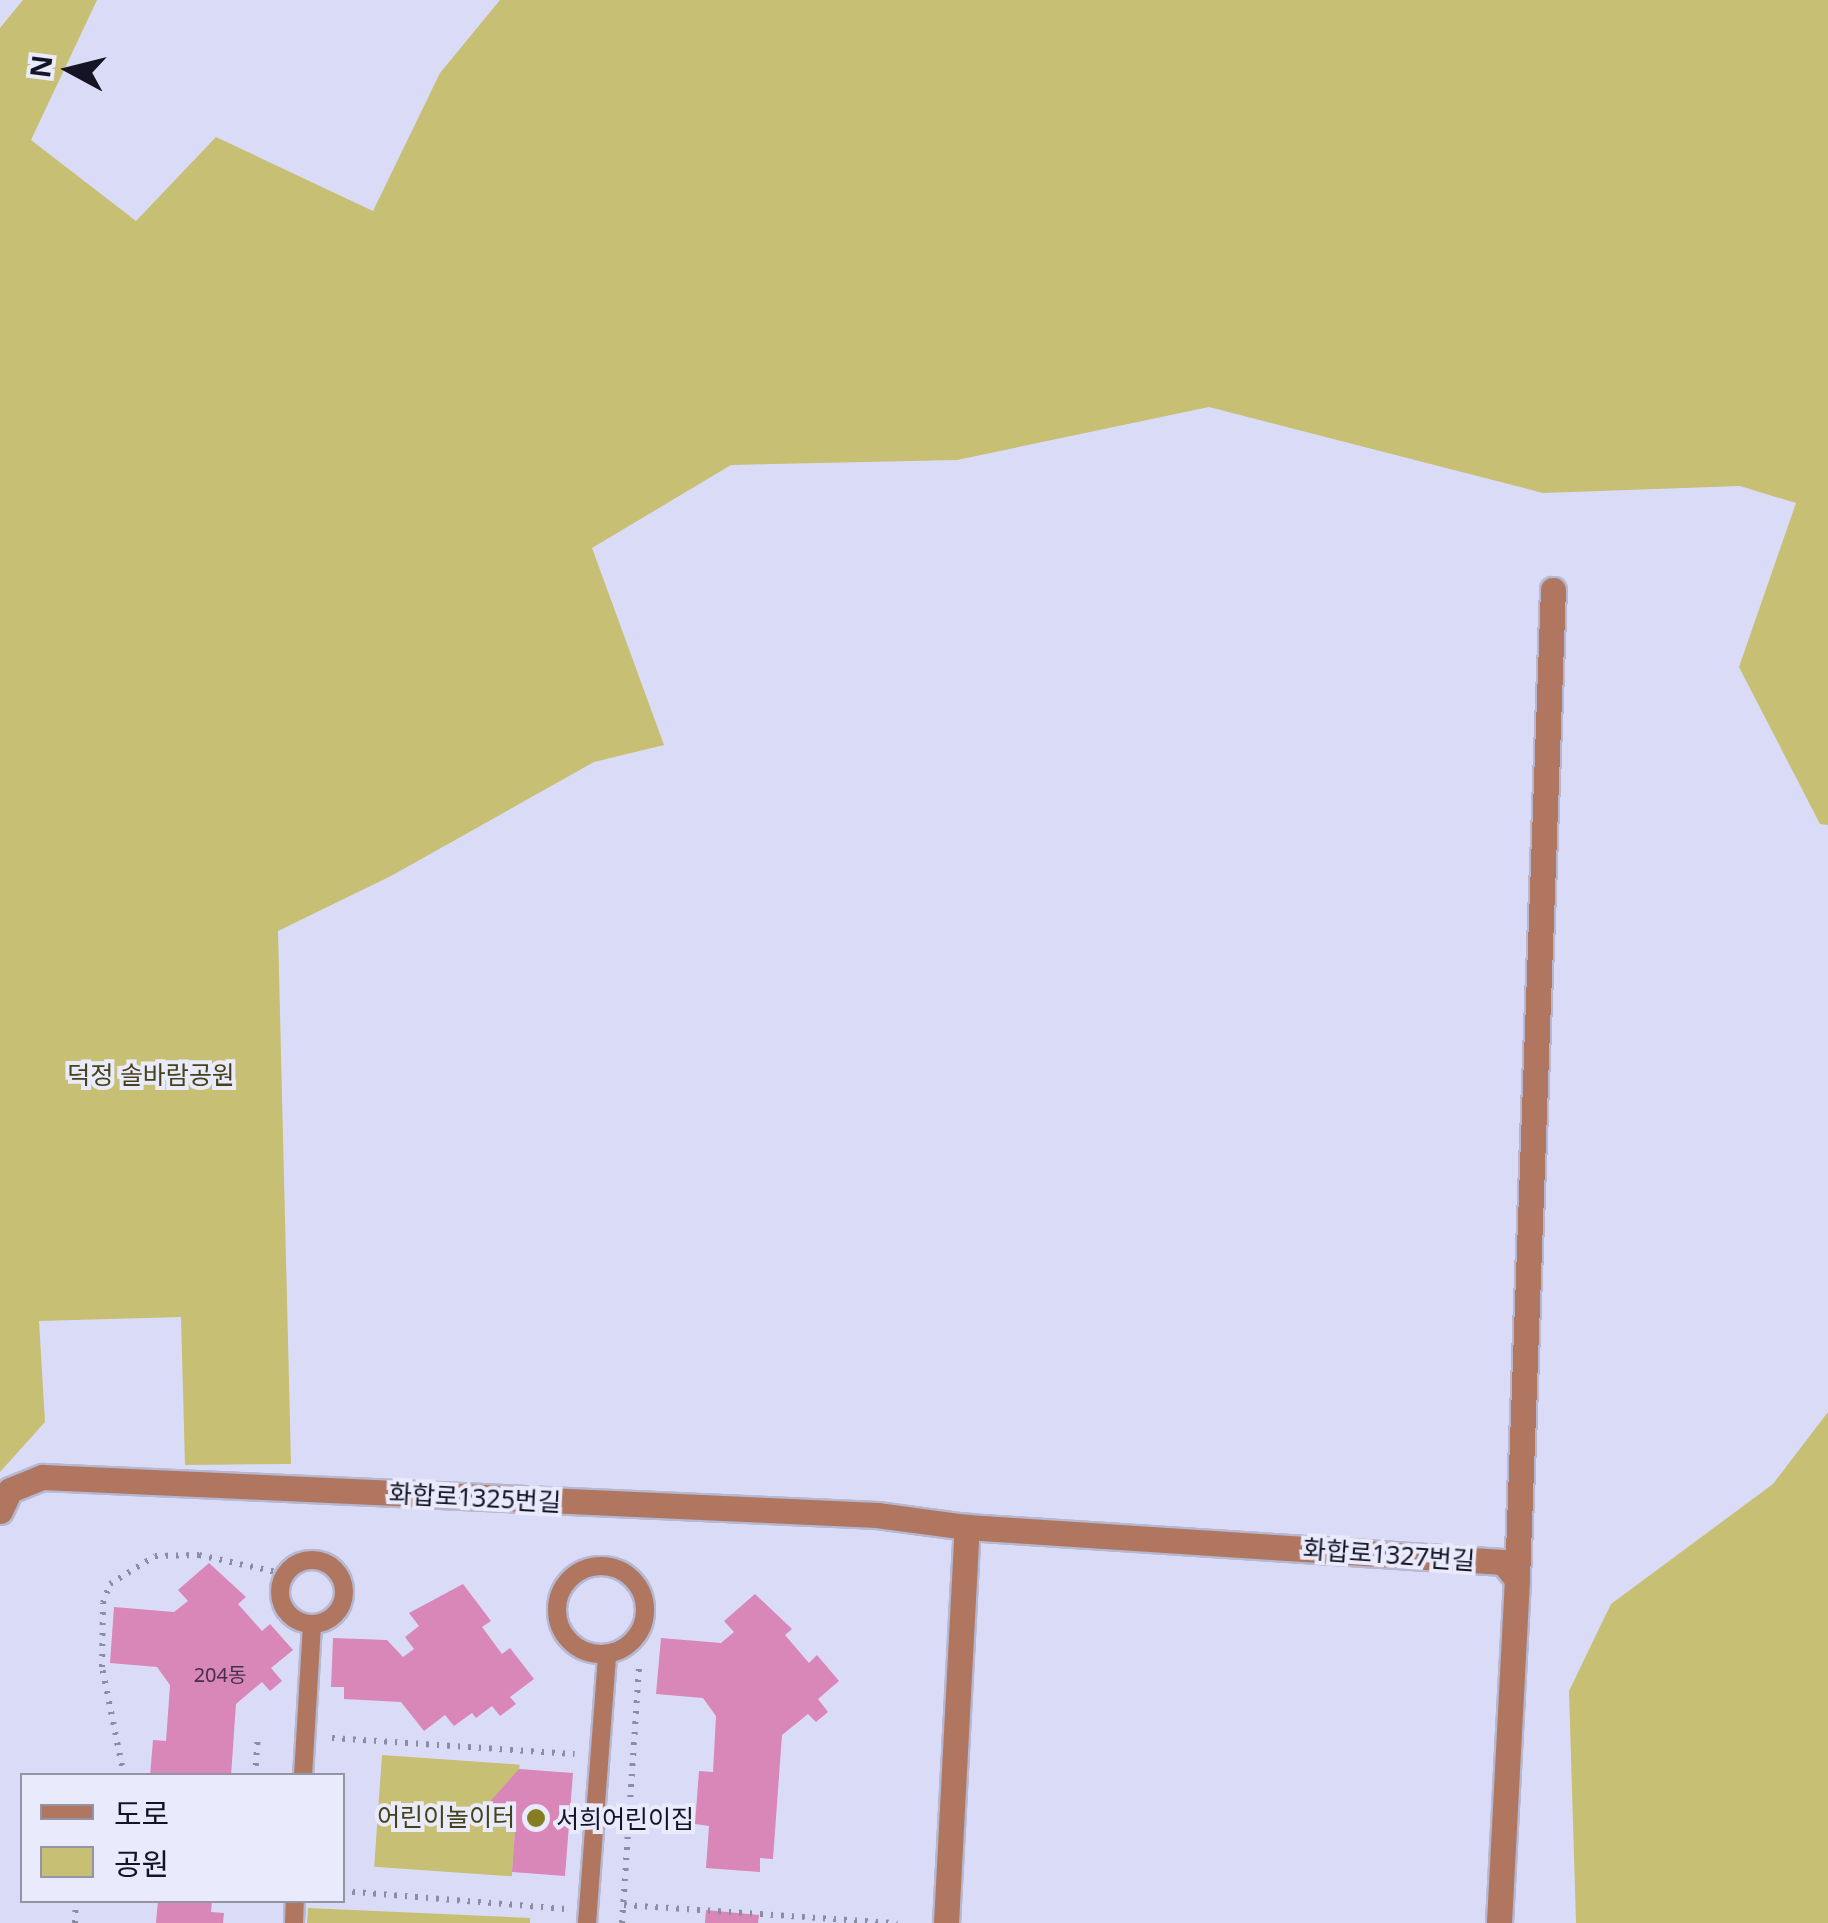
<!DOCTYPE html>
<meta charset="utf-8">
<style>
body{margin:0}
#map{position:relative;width:1828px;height:1923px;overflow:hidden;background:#dadcf7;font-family:"Noto Sans","Noto Sans KR",sans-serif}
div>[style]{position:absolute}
.green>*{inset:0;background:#c7bf73;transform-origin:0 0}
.building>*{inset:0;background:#d986b9}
.path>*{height:6px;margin-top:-3px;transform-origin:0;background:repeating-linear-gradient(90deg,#8c8da3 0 2.5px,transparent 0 10.5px)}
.roads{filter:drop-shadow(2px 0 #b6b8d1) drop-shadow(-2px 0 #b6b8d1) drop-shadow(0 2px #b6b8d1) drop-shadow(0 -2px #b6b8d1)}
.service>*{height:18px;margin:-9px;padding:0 9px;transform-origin:9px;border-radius:9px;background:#b0765f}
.service>.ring{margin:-9px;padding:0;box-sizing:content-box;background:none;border:18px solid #b0765f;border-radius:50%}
.minor>*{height:25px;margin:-12.5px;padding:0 12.5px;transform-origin:12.5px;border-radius:12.5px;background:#b0765f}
.dots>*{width:28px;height:28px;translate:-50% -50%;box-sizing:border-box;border:5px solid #e9eafc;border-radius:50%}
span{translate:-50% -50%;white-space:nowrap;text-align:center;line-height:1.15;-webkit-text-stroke:8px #e9eafc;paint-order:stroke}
.number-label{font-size:20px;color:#453049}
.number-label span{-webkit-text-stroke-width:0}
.park-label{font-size:25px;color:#464218}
.street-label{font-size:25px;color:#141424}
.poi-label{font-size:25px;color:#141424}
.left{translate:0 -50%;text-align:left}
.legend{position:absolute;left:20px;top:1773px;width:325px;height:130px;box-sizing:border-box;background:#e9eafc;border:2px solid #9494a6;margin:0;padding:12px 18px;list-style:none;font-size:30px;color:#141424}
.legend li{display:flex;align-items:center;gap:20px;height:50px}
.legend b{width:50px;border:2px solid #9494a6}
.north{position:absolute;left:20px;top:20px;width:100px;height:100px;-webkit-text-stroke:8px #e9eafc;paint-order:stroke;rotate:277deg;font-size:28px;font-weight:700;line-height:40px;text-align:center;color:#141424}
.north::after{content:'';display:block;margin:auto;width:35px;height:45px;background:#141424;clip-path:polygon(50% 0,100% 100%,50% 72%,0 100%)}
</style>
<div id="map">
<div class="green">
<i style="clip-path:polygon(23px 0,97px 0,31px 140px,136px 221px,216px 137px,373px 211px,440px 73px,500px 0,1828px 0,1828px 825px,1820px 824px,1739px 667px,1796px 503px,1740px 486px,1543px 493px,1209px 407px,957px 460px,731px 465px,592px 548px,664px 745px,594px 762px,391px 876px,278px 931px,291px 1464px,185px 1465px,181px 1317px,39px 1321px,45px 1422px,0 1472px,0 28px)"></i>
<i style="clip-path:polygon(1828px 1412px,1828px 1923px,1576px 1923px,1569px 1691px,1611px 1604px,1773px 1484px)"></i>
<i style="left:382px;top:1755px;width:138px;height:112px;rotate:4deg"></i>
<i style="clip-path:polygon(308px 1908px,530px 1918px,530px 1923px,307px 1923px)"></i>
</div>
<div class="building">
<i style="clip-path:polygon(209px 1563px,246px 1597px,238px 1604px,262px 1631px,270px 1624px,293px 1650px,271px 1668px,282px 1681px,270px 1691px,262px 1682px,236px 1704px,231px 1776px,150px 1776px,153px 1740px,166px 1741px,170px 1685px,157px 1667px,110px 1663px,114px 1607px,174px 1612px,188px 1601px,178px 1590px)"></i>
<i style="clip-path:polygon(463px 1584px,491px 1621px,482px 1627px,502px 1654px,510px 1648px,534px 1679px,510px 1697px,516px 1704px,500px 1716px,492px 1706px,476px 1718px,472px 1713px,454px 1726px,445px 1715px,424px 1731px,401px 1702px,344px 1699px,344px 1687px,331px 1687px,333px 1638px,387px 1640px,403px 1657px,414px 1649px,405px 1637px,419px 1626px,409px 1613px)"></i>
<i style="clip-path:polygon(755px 1594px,792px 1629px,785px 1635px,809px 1663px,817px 1655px,839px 1681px,818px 1699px,828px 1712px,816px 1722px,808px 1714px,782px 1735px,773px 1859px,760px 1858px,760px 1872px,706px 1868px,709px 1826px,695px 1824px,699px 1771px,713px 1772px,716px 1716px,703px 1698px,656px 1694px,661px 1638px,721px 1643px,734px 1632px,724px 1621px)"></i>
<i style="clip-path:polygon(519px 1769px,573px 1773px,565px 1876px,512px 1872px,515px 1830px,487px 1805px)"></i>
<i style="clip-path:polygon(158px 1900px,212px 1900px,211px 1912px,224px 1913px,223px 1923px,156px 1923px)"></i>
<i style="clip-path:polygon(706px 1910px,759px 1915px,758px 1923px,705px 1923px)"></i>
</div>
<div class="path">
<i style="left:332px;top:1738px;width:243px;rotate:3.8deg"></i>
<i style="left:124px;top:1776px;width:111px;rotate:-101.4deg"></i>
<i style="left:102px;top:1667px;width:64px;rotate:-89.1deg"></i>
<i style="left:103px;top:1603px;width:20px;rotate:-70deg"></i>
<i style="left:110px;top:1584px;width:53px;rotate:-31.9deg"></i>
<i style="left:155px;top:1556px;width:44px;rotate:-1.3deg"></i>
<i style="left:199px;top:1555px;width:88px;rotate:12.5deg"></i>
<i style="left:255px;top:1776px;width:42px;rotate:-85.9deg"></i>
<i style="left:342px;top:1891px;width:224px;rotate:4.6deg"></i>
<i style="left:624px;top:1905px;width:274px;rotate:3.8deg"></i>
<i style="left:75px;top:1923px;width:23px;rotate:-88deg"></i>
<i style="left:622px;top:1923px;width:256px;rotate:-86.2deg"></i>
</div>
<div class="roads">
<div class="service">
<i class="ring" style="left:280px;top:1560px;width:46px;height:46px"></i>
<i class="ring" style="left:557px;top:1566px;width:70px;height:70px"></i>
<i style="left:303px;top:1776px;width:152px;rotate:-86.6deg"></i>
<i style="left:294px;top:1923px;width:23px;rotate:-88deg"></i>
<i style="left:587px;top:1923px;width:270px;rotate:-85.7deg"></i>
</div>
<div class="minor">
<i style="left:0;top:1511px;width:23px;rotate:-65deg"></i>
<i style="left:10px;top:1490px;width:35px;rotate:-22deg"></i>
<i style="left:43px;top:1477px;width:835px;rotate:2.61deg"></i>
<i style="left:877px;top:1515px;width:91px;rotate:7.6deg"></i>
<i style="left:967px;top:1527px;width:537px;rotate:3.74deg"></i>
<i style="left:1503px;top:1562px;width:22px;rotate:51deg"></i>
<i style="left:1517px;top:1579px;width:344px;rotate:93deg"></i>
<i style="left:1517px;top:1579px;width:990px;rotate:-87.92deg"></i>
<i style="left:946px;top:1923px;width:397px;rotate:-87deg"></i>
</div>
</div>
<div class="dots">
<i style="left:536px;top:1818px;background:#867c22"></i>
</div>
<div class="number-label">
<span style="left:220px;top:1674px">204동</span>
</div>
<div class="park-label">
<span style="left:151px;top:1074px">덕정 솔바람공원</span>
<span style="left:446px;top:1816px">어린이놀이터</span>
</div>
<div class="street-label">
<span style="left:475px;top:1497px;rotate:3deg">화합로1325번길</span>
<span style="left:1389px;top:1554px;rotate:4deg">화합로1327번길</span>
</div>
<div class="poi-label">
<span class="left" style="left:556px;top:1818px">서희어린이집</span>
</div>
<ul class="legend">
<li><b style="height:12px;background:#b0765f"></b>도로</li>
<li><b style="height:28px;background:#c7bf73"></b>공원</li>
</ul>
<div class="north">N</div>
</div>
